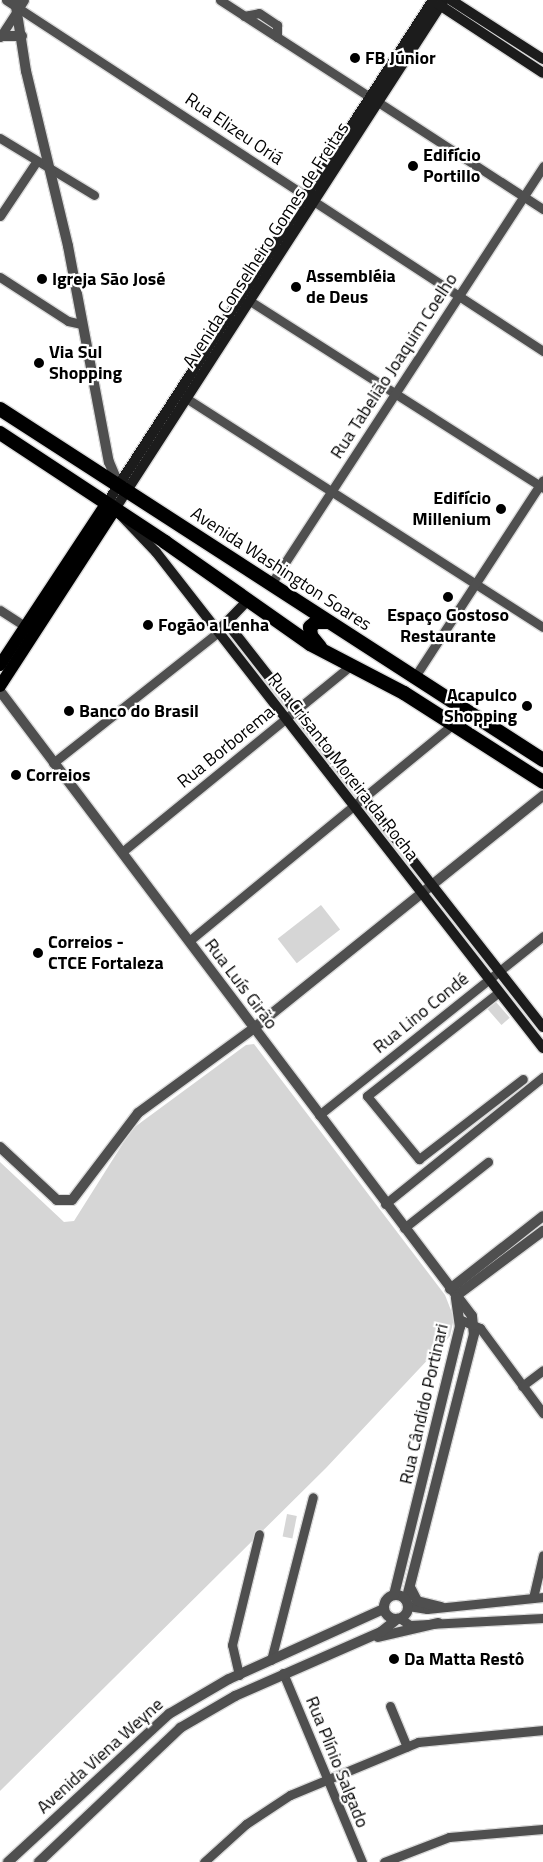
<!DOCTYPE html>
<meta charset="utf-8">
<style>
body{margin:0}
#map{position:relative;width:543px;height:1862px;overflow:hidden;background:#fff;font-family:"Titillium Web",sans-serif}
div>[style]{position:absolute}
.green>*{inset:0;background:#d6d6d6;transform-origin:0 0}
.roads{filter:drop-shadow(1px 0 #dbdbdb) drop-shadow(-1px 0 #dbdbdb) drop-shadow(0 1px #dbdbdb) drop-shadow(0 -1px #dbdbdb)}
.minor>*{height:9px;margin:-4.5px;padding:0 4.5px;transform-origin:4.5px;border-radius:4.5px;background:#4f4f4f}
.tertiary>*{height:10px;margin:-5px;padding:0 5px;transform-origin:5px;border-radius:5px;background:#4f4f4f}
.tertiary>.ring{margin:-5px;padding:0;box-sizing:content-box;background:none;border:10px solid #4f4f4f;border-radius:50%}
.secondary>*{height:10px;margin:-5px;padding:0 5px;transform-origin:5px;border-radius:5px;background:#1c1c1c}
.primary>*{height:12px;margin:-6px;padding:0 6px;transform-origin:6px;border-radius:6px;background:#000}
.trunk>*{height:14px;margin:-7px;padding:0 7px;transform-origin:7px;border-radius:7px;background:#000}
.dots>*{width:14px;height:14px;translate:-50% -50%;box-sizing:border-box;border:2px solid #fff;border-radius:50%}
span{translate:-50% -50%;white-space:nowrap;text-align:center;line-height:1.15;-webkit-text-stroke:4.5px #fff;paint-order:stroke}
.poi-label{font-size:18px;color:#000;font-weight:700}
.left{translate:0 -50%;text-align:left}
.right{translate:-100% -50%;text-align:right}
.street-label{font-size:18px;color:#000}
</style>
<div id="map">
<div class="green">
<i style="left:321px;top:905px;width:31px;height:55px;rotate:52deg"></i>
<i style="left:496px;top:1002px;width:21px;height:11px;rotate:49deg"></i>
<i style="clip-path:polygon(254px 1044px,445px 1295px,454px 1318px,450px 1336px,326px 1468px,0 1791px,0 1162px,64px 1222px,74px 1221px,132px 1129px,246px 1045px)"></i>
<i style="left:287px;top:1514px;width:10px;height:23px;rotate:11deg"></i>
</div>
<div class="roads">
<div class="minor">
<i style="left:6px;top:0;width:642px;rotate:33.17deg"></i>
<i style="left:220px;top:0;width:179px;rotate:32.9deg"></i>
<i style="left:244px;top:16px;width:15px;rotate:-11deg"></i>
<i style="left:259px;top:13px;width:22px;rotate:34deg"></i>
<i style="left:277px;top:25px;width:12px;rotate:90deg"></i>
<i style="left:0;top:37px;width:44px;rotate:-57deg"></i>
<i style="left:378px;top:102px;width:197px;rotate:33deg"></i>
<i style="left:0;top:138px;width:110px;rotate:31.2deg"></i>
<i style="left:0;top:216px;width:65px;rotate:-56.3deg"></i>
<i style="left:0;top:277px;width:81px;rotate:32.9deg"></i>
<i style="left:68px;top:321px;width:13px;rotate:13deg"></i>
<i style="left:250px;top:301px;width:348px;rotate:32.5deg"></i>
<i style="left:186px;top:398px;width:424px;rotate:32.7deg"></i>
<i style="left:271px;top:584px;width:499px;rotate:-56.9deg"></i>
<i style="left:0;top:610px;width:30px;rotate:33deg"></i>
<i style="left:414px;top:678px;width:236px;rotate:-56.9deg"></i>
<i style="left:53px;top:763px;width:209px;rotate:-38.4deg"></i>
<i style="left:122px;top:852px;width:294px;rotate:-39.2deg"></i>
<i style="left:189px;top:941px;width:340px;rotate:-39.4deg"></i>
<i style="left:499px;top:992px;width:168px;rotate:141.8deg"></i>
<i style="left:367px;top:1096px;width:82px;rotate:50.5deg"></i>
<i style="left:419px;top:1159px;width:131px;rotate:-37.6deg"></i>
<i style="left:319px;top:1115px;width:287px;rotate:-38.6deg"></i>
<i style="left:385px;top:1204px;width:203px;rotate:-38.8deg"></i>
<i style="left:404px;top:1228px;width:107px;rotate:-38.2deg"></i>
<i style="left:461px;top:1320px;width:21px;rotate:23deg"></i>
<i style="left:480px;top:1328px;width:106px;rotate:53.5deg"></i>
<i style="left:522px;top:1386px;width:26px;rotate:-37deg"></i>
<i style="left:533px;top:1598px;width:44px;rotate:-76.9deg"></i>
<i style="left:408px;top:1606px;width:19px;rotate:9deg"></i>
<i style="left:427px;top:1609px;width:117px;rotate:-5.9deg"></i>
<i style="left:401px;top:1619px;width:11px;rotate:34deg"></i>
<i style="left:410px;top:1625px;width:133px;rotate:-3deg"></i>
<i style="left:271px;top:1660px;width:168px;rotate:-75.6deg"></i>
<i style="left:283px;top:1673px;width:205px;rotate:67.3deg"></i>
<i style="left:239px;top:1675px;width:31px;rotate:-103deg"></i>
<i style="left:232px;top:1645px;width:114px;rotate:-76.3deg"></i>
<i style="left:390px;top:1706px;width:44px;rotate:67.5deg"></i>
<i style="left:204px;top:1862px;width:57px;rotate:-42.1deg"></i>
<i style="left:246px;top:1824px;width:53px;rotate:-33.4deg"></i>
<i style="left:290px;top:1795px;width:139px;rotate:-22.5deg"></i>
<i style="left:418px;top:1742px;width:126px;rotate:-5.5deg"></i>
<i style="left:384px;top:1862px;width:70px;rotate:-21deg"></i>
<i style="left:449px;top:1837px;width:94px;rotate:-4.9deg"></i>
</div>
<div class="tertiary">
<i style="left:15px;top:0;width:72px;rotate:81.2deg"></i>
<i style="left:26px;top:71px;width:180px;rotate:76.5deg"></i>
<i style="left:68px;top:246px;width:220px;rotate:79.3deg"></i>
<i style="left:109px;top:462px;width:26px;rotate:67deg"></i>
<i style="left:0;top:36px;width:22px"></i>
<i style="left:0;top:691px;width:783px;rotate:52.94deg"></i>
<i style="left:472px;top:1316px;width:18px;rotate:84deg"></i>
<i style="left:474px;top:1334px;width:275px;rotate:104.3deg"></i>
<i style="left:0;top:1147px;width:78px;rotate:42.9deg"></i>
<i style="left:57px;top:1200px;width:15px"></i>
<i style="left:72px;top:1200px;width:109px;rotate:-52.8deg"></i>
<i style="left:138px;top:1113px;width:144px;rotate:-36.2deg"></i>
<i style="left:254px;top:1028px;width:371px;rotate:-38.8deg"></i>
<i style="left:450px;top:1289px;width:118px;rotate:-38.1deg"></i>
<i style="left:456px;top:1296px;width:109px;rotate:-36.8deg"></i>
<i style="left:411px;top:1589px;width:13px;rotate:63deg"></i>
<i style="left:417px;top:1601px;width:25px;rotate:14deg"></i>
<i class="ring" style="left:384px;top:1595px;width:14px;height:14px"></i>
<i style="left:394px;top:1595px;width:276px;rotate:-76.2deg"></i>
<i style="left:460px;top:1327px;width:30px;rotate:-98deg"></i>
<i style="left:378px;top:1637px;width:62px;rotate:-13.1deg"></i>
<i style="left:8px;top:1862px;width:219px;rotate:-42.6deg"></i>
<i style="left:169px;top:1714px;width:69px;rotate:-30.3deg"></i>
<i style="left:229px;top:1679px;width:169px;rotate:-24.4deg"></i>
<i style="left:39px;top:1862px;width:195px;rotate:-43.5deg"></i>
<i style="left:180px;top:1728px;width:64px;rotate:-30.2deg"></i>
<i style="left:235px;top:1696px;width:159px;rotate:-23.7deg"></i>
<i style="left:381px;top:1632px;width:21px;rotate:-39deg"></i>
</div>
<div class="secondary">
<i style="left:444px;top:0;width:606px;rotate:122.88deg"></i>
<i style="left:115px;top:509px;width:59px;rotate:46.4deg"></i>
<i style="left:156px;top:552px;width:629px;rotate:52.04deg"></i>
<i style="left:451px;top:0;width:109px;rotate:32.7deg"></i>
<i style="left:435px;top:2px;width:129px;rotate:33.3deg"></i>
<i style="left:107px;top:503px;width:599px;rotate:-57.05deg"></i>
<i style="left:227px;top:623px;width:513px;rotate:51.97deg"></i>
<i style="left:222px;top:627px;width:36px;rotate:-46deg"></i>
</div>
<div class="primary">
<i style="left:0;top:665px;width:194px;rotate:-56.6deg"></i>
<i style="left:0;top:686px;width:211px;rotate:-57deg"></i>
</div>
<div class="trunk">
<i style="left:0;top:409px;width:647px;rotate:32.88deg"></i>
<i style="left:0;top:433px;width:198px;rotate:33.4deg"></i>
<i style="left:165px;top:542px;width:177px;rotate:35.1deg"></i>
<i style="left:310px;top:644px;width:106px;rotate:27.5deg"></i>
<i style="left:404px;top:693px;width:165px;rotate:32.6deg"></i>
<i style="left:320px;top:647px;width:14px;rotate:-129deg"></i>
<i style="left:311px;top:636px;width:9px;rotate:-96deg"></i>
<i style="left:310px;top:627px;width:8px;rotate:-40deg"></i>
<i style="left:316px;top:622px;width:12px"></i>
</div>
</div>
<div class="dots">
<i style="left:355px;top:58px;background:#000"></i>
<i style="left:413px;top:166px;background:#000"></i>
<i style="left:42px;top:279px;background:#000"></i>
<i style="left:296px;top:287px;background:#000"></i>
<i style="left:39px;top:363px;background:#000"></i>
<i style="left:501px;top:509px;background:#000"></i>
<i style="left:448px;top:597px;background:#000"></i>
<i style="left:148px;top:625px;background:#000"></i>
<i style="left:527px;top:706px;background:#000"></i>
<i style="left:69px;top:711px;background:#000"></i>
<i style="left:16px;top:775px;background:#000"></i>
<i style="left:38px;top:953px;background:#000"></i>
<i style="left:394px;top:1659px;background:#000"></i>
</div>
<div class="poi-label">
<span class="left" style="left:365px;top:58px">FB Júnior</span>
<span class="left" style="left:423px;top:166px">Edifício<br>Portillo</span>
<span class="left" style="left:306px;top:287px">Assembléia<br>de Deus</span>
<span class="left" style="left:52px;top:279px">Igreja São José</span>
<span class="left" style="left:49px;top:363px">Via Sul<br>Shopping</span>
<span class="right" style="left:491px;top:509px">Edifício<br>Millenium</span>
<span style="left:448px;top:626px">Espaço Gostoso<br>Restaurante</span>
<span class="left" style="left:158px;top:625px">Fogão a Lenha</span>
<span class="right" style="left:517px;top:706px">Acapulco<br>Shopping</span>
<span class="left" style="left:79px;top:711px">Banco do Brasil</span>
<span class="left" style="left:26px;top:775px">Correios</span>
<span class="left" style="left:48px;top:953px">Correios -<br>CTCE Fortaleza</span>
<span class="left" style="left:404px;top:1659px">Da Matta Restô</span>
</div>
<div class="street-label">
<span style="left:234px;top:129px;rotate:34deg">Rua Elizeu Oriá</span>
<span style="left:266px;top:245px;rotate:-57deg">Avenida Conselheiro Gomes de Freitas</span>
<span style="left:394px;top:366px;rotate:-57deg">Rua Tabelião Joaquim Coelho</span>
<span style="left:281px;top:569px;rotate:33deg">Avenida Washington Soares</span>
<span style="left:226px;top:747px;rotate:-39deg">Rua Borborema</span>
<span style="left:343px;top:767px;rotate:52deg">Rua Crisanto Moreira da Rocha</span>
<span style="left:241px;top:984px;rotate:53deg">Rua Luís Girão</span>
<span style="left:421px;top:1013px;rotate:-39deg">Rua Lino Condé</span>
<span style="left:424px;top:1404px;rotate:-77deg">Rua Cândido Portinari</span>
<span style="left:100px;top:1756px;rotate:-42deg">Avenida Viena Weyne</span>
<span style="left:337px;top:1762px;rotate:68deg">Rua Plínio Salgado</span>
</div>
</div>
